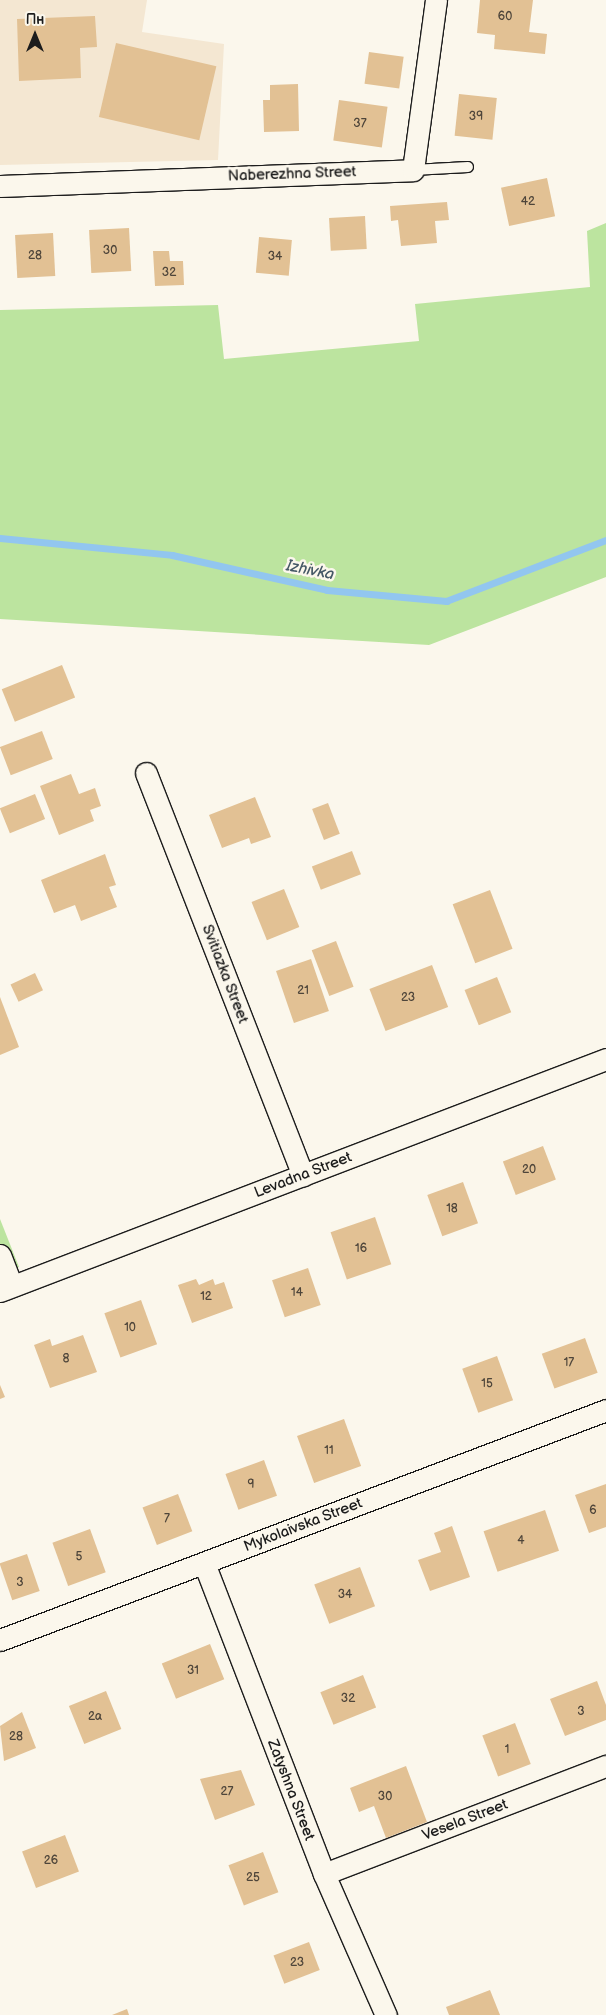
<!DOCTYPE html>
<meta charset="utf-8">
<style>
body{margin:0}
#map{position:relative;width:606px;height:2015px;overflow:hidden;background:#fbf7ec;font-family:"Balsamiq Sans",sans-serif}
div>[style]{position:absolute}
.built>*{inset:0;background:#f4e7d2}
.green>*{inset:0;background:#bce49f}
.stream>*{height:7px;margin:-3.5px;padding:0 3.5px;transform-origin:3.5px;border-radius:3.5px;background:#92c6ef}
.building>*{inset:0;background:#e2c194;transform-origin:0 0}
.roads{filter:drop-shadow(1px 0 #1c1c1c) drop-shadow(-1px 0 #1c1c1c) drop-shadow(0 1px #1c1c1c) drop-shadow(0 -1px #1c1c1c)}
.service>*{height:10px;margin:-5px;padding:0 5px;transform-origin:5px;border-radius:5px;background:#fbf7ec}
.minor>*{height:21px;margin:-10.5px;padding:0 10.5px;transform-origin:10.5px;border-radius:10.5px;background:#fbf7ec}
span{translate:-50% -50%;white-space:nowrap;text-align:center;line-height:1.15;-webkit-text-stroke:5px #fbf7ec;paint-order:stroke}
.number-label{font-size:12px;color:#4e453a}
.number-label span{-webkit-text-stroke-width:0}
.street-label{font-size:15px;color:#1c1c1c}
.water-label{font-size:16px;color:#455866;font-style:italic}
.north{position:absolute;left:10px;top:10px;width:50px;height:50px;-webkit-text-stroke:4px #fbf7ec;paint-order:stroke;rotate:0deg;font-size:14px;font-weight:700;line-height:20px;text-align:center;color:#1c1c1c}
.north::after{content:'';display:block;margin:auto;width:18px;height:22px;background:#1c1c1c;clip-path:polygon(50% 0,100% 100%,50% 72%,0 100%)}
</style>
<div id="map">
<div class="built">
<i style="clip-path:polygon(0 0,147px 0,142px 32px,224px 44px,218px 160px,0 165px)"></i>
</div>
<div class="green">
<i style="clip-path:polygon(606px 223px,606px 577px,429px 645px,0 619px,0 310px,218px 305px,224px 359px,419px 341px,415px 304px,590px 287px,587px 231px)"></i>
<i style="clip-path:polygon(0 1219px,19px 1267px,0 1274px)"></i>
</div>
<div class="stream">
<i style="left:0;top:538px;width:173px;rotate:5.6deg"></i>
<i style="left:172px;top:555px;width:159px;rotate:12.7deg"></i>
<i style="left:327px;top:590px;width:120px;rotate:5.3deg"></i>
<i style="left:446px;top:601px;width:171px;rotate:-20.9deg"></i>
</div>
<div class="building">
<i style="clip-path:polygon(480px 0,533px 0,529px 32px,547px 34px,545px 54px,494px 49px,495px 35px,477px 33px)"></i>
<i style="clip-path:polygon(95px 16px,97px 47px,80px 48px,81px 78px,19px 81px,17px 19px)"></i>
<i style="left:116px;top:43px;width:103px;height:76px;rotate:13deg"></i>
<i style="left:369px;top:52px;width:35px;height:32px;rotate:8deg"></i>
<i style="clip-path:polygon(298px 84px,299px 131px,264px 132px,263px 100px,270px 100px,270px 85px)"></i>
<i style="left:459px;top:94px;width:38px;height:42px;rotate:6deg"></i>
<i style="left:339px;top:100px;width:49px;height:41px;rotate:8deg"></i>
<i style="left:547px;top:178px;width:39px;height:47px;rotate:78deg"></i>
<i style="clip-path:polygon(447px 202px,449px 220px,435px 221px,437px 243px,401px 246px,398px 220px,391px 221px,390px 206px)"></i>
<i style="left:365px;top:216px;width:33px;height:36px;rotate:87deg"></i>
<i style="left:129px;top:228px;width:43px;height:40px;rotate:87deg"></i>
<i style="left:53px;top:233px;width:43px;height:38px;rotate:87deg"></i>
<i style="left:259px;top:237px;width:33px;height:36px;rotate:5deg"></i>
<i style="clip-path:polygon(153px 251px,169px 251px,170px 261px,183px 261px,184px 285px,155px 286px)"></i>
<i style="left:62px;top:665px;width:35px;height:65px;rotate:68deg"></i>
<i style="left:42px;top:731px;width:30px;height:45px;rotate:69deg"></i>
<i style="clip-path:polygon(71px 774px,79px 794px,95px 788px,101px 806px,90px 810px,94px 821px,59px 835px,40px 786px)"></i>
<i style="left:35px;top:794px;width:27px;height:38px;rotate:68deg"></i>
<i style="clip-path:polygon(255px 797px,271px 837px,251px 844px,249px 838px,222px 848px,209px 815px)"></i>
<i style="left:328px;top:803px;width:33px;height:17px;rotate:69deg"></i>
<i style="left:352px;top:851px;width:25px;height:43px;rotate:69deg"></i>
<i style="clip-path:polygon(105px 854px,116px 885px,109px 887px,117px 907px,81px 921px,75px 905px,54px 913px,41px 880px)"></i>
<i style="left:284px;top:889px;width:41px;height:35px;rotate:68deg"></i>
<i style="left:490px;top:890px;width:63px;height:40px;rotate:69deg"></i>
<i style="left:336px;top:941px;width:49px;height:26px;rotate:69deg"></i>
<i style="left:311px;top:959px;width:55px;height:37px;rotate:71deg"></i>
<i style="left:432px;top:965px;width:45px;height:67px;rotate:69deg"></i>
<i style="left:35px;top:973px;width:19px;height:27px;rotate:65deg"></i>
<i style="left:497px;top:977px;width:38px;height:35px;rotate:68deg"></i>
<i style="clip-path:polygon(0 997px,19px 1047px,0 1055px)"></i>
<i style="left:543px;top:1146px;width:36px;height:43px;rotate:69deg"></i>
<i style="left:463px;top:1182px;width:44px;height:38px;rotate:70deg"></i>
<i style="left:375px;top:1217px;width:50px;height:47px;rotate:71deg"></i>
<i style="left:308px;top:1268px;width:39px;height:38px;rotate:71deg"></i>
<i style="clip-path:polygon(196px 1279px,199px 1285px,213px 1279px,215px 1285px,224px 1282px,233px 1308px,192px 1323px,178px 1285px)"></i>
<i style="left:141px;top:1300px;width:47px;height:39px;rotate:70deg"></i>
<i style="clip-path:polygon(83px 1335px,97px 1372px,50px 1388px,34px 1345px,50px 1339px,52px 1346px)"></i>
<i style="left:585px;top:1338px;width:37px;height:46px;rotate:70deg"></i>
<i style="left:497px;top:1356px;width:47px;height:37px;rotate:70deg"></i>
<i style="clip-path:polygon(0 1385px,5px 1397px,0 1399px)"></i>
<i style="left:344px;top:1419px;width:50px;height:50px;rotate:70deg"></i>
<i style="left:264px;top:1460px;width:38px;height:41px;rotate:70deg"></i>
<i style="clip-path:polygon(606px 1484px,606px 1527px,589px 1533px,575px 1495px)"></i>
<i style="left:178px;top:1494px;width:40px;height:38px;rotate:69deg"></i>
<i style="left:545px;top:1510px;width:43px;height:65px;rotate:71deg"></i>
<i style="clip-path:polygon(452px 1526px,470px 1577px,430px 1591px,418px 1560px,441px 1552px,434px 1533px)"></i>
<i style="left:90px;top:1529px;width:46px;height:40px;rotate:70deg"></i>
<i style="left:27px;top:1554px;width:39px;height:29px;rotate:71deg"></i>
<i style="left:360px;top:1567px;width:42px;height:49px;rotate:69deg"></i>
<i style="left:210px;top:1644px;width:38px;height:52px;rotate:68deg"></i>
<i style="left:363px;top:1675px;width:35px;height:46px;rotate:68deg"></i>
<i style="clip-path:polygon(597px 1681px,606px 1705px,606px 1720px,565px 1736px,550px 1699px)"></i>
<i style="left:106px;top:1691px;width:41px;height:40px;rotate:68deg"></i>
<i style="clip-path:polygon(22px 1712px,36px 1748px,4px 1761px,0 1726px)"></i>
<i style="left:515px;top:1723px;width:44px;height:35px;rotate:69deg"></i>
<i style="clip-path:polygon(406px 1766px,427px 1822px,386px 1838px,374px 1806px,359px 1812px,350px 1788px)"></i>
<i style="clip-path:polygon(241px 1770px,255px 1805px,215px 1820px,200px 1779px)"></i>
<i style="left:65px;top:1835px;width:39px;height:46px;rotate:69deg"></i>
<i style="left:263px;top:1852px;width:43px;height:37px;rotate:69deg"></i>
<i style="left:309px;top:1942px;width:30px;height:38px;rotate:69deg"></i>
<i style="clip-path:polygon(490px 1990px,500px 2015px,449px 2015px,446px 2007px)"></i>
<i style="clip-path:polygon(127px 2009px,129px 2015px,112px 2015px)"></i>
</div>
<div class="roads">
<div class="service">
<i style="left:413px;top:170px;width:55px;rotate:-3.1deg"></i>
</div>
<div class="minor">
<i style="left:0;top:186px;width:413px;rotate:-2.2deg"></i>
<i style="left:413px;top:170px;width:172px;rotate:-82.3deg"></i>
<i style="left:146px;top:773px;width:432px;rotate:68.7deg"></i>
<i style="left:0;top:1255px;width:33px;rotate:69deg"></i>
<i style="left:0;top:1291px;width:649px;rotate:-20.95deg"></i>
<i style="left:204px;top:1563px;width:333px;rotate:68.9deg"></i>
<i style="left:324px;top:1874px;width:154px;rotate:66.3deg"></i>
<i style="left:0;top:1640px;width:648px;rotate:-20.78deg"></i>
<i style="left:324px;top:1874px;width:302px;rotate:-21deg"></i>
</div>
</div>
<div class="number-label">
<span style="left:505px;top:17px">60</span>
<span style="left:476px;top:117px">39</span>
<span style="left:360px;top:124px">37</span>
<span style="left:528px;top:202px">42</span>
<span style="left:110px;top:251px">30</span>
<span style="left:35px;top:256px">28</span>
<span style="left:275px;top:257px">34</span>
<span style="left:169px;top:273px">32</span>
<span style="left:303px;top:991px">21</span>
<span style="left:408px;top:998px">23</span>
<span style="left:529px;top:1170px">20</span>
<span style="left:452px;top:1209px">18</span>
<span style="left:361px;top:1249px">16</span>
<span style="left:297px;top:1293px">14</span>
<span style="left:206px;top:1297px">12</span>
<span style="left:130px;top:1328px">10</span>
<span style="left:66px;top:1359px">8</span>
<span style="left:569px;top:1363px">17</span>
<span style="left:487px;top:1384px">15</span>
<span style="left:329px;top:1451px">11</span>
<span style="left:251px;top:1485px">9</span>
<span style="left:593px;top:1511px">6</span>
<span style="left:167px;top:1519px">7</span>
<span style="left:521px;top:1541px">4</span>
<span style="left:79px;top:1557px">5</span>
<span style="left:20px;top:1583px">3</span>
<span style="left:345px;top:1595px">34</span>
<span style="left:193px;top:1671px">31</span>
<span style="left:348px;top:1699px">32</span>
<span style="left:581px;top:1712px">3</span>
<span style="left:95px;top:1717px">2а</span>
<span style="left:16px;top:1737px">28</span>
<span style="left:507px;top:1750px">1</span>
<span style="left:227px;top:1792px">27</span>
<span style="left:385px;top:1797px">30</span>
<span style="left:51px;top:1861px">26</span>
<span style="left:253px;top:1878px">25</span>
<span style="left:297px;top:1963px">23</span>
</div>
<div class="street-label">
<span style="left:292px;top:174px;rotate:-2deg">Naberezhna Street</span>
<span style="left:225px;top:974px;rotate:69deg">Svitiazka Street</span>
<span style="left:303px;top:1175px;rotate:-21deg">Levadna Street</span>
<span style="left:303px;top:1525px;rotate:-21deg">Mykolaivska Street</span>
<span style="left:291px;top:1790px;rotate:69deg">Zatyshna Street</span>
<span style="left:465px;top:1820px;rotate:-21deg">Vesela Street</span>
</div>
<div class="water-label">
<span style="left:310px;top:571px;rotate:11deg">Izhivka</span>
</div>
<div class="north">Пн</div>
</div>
